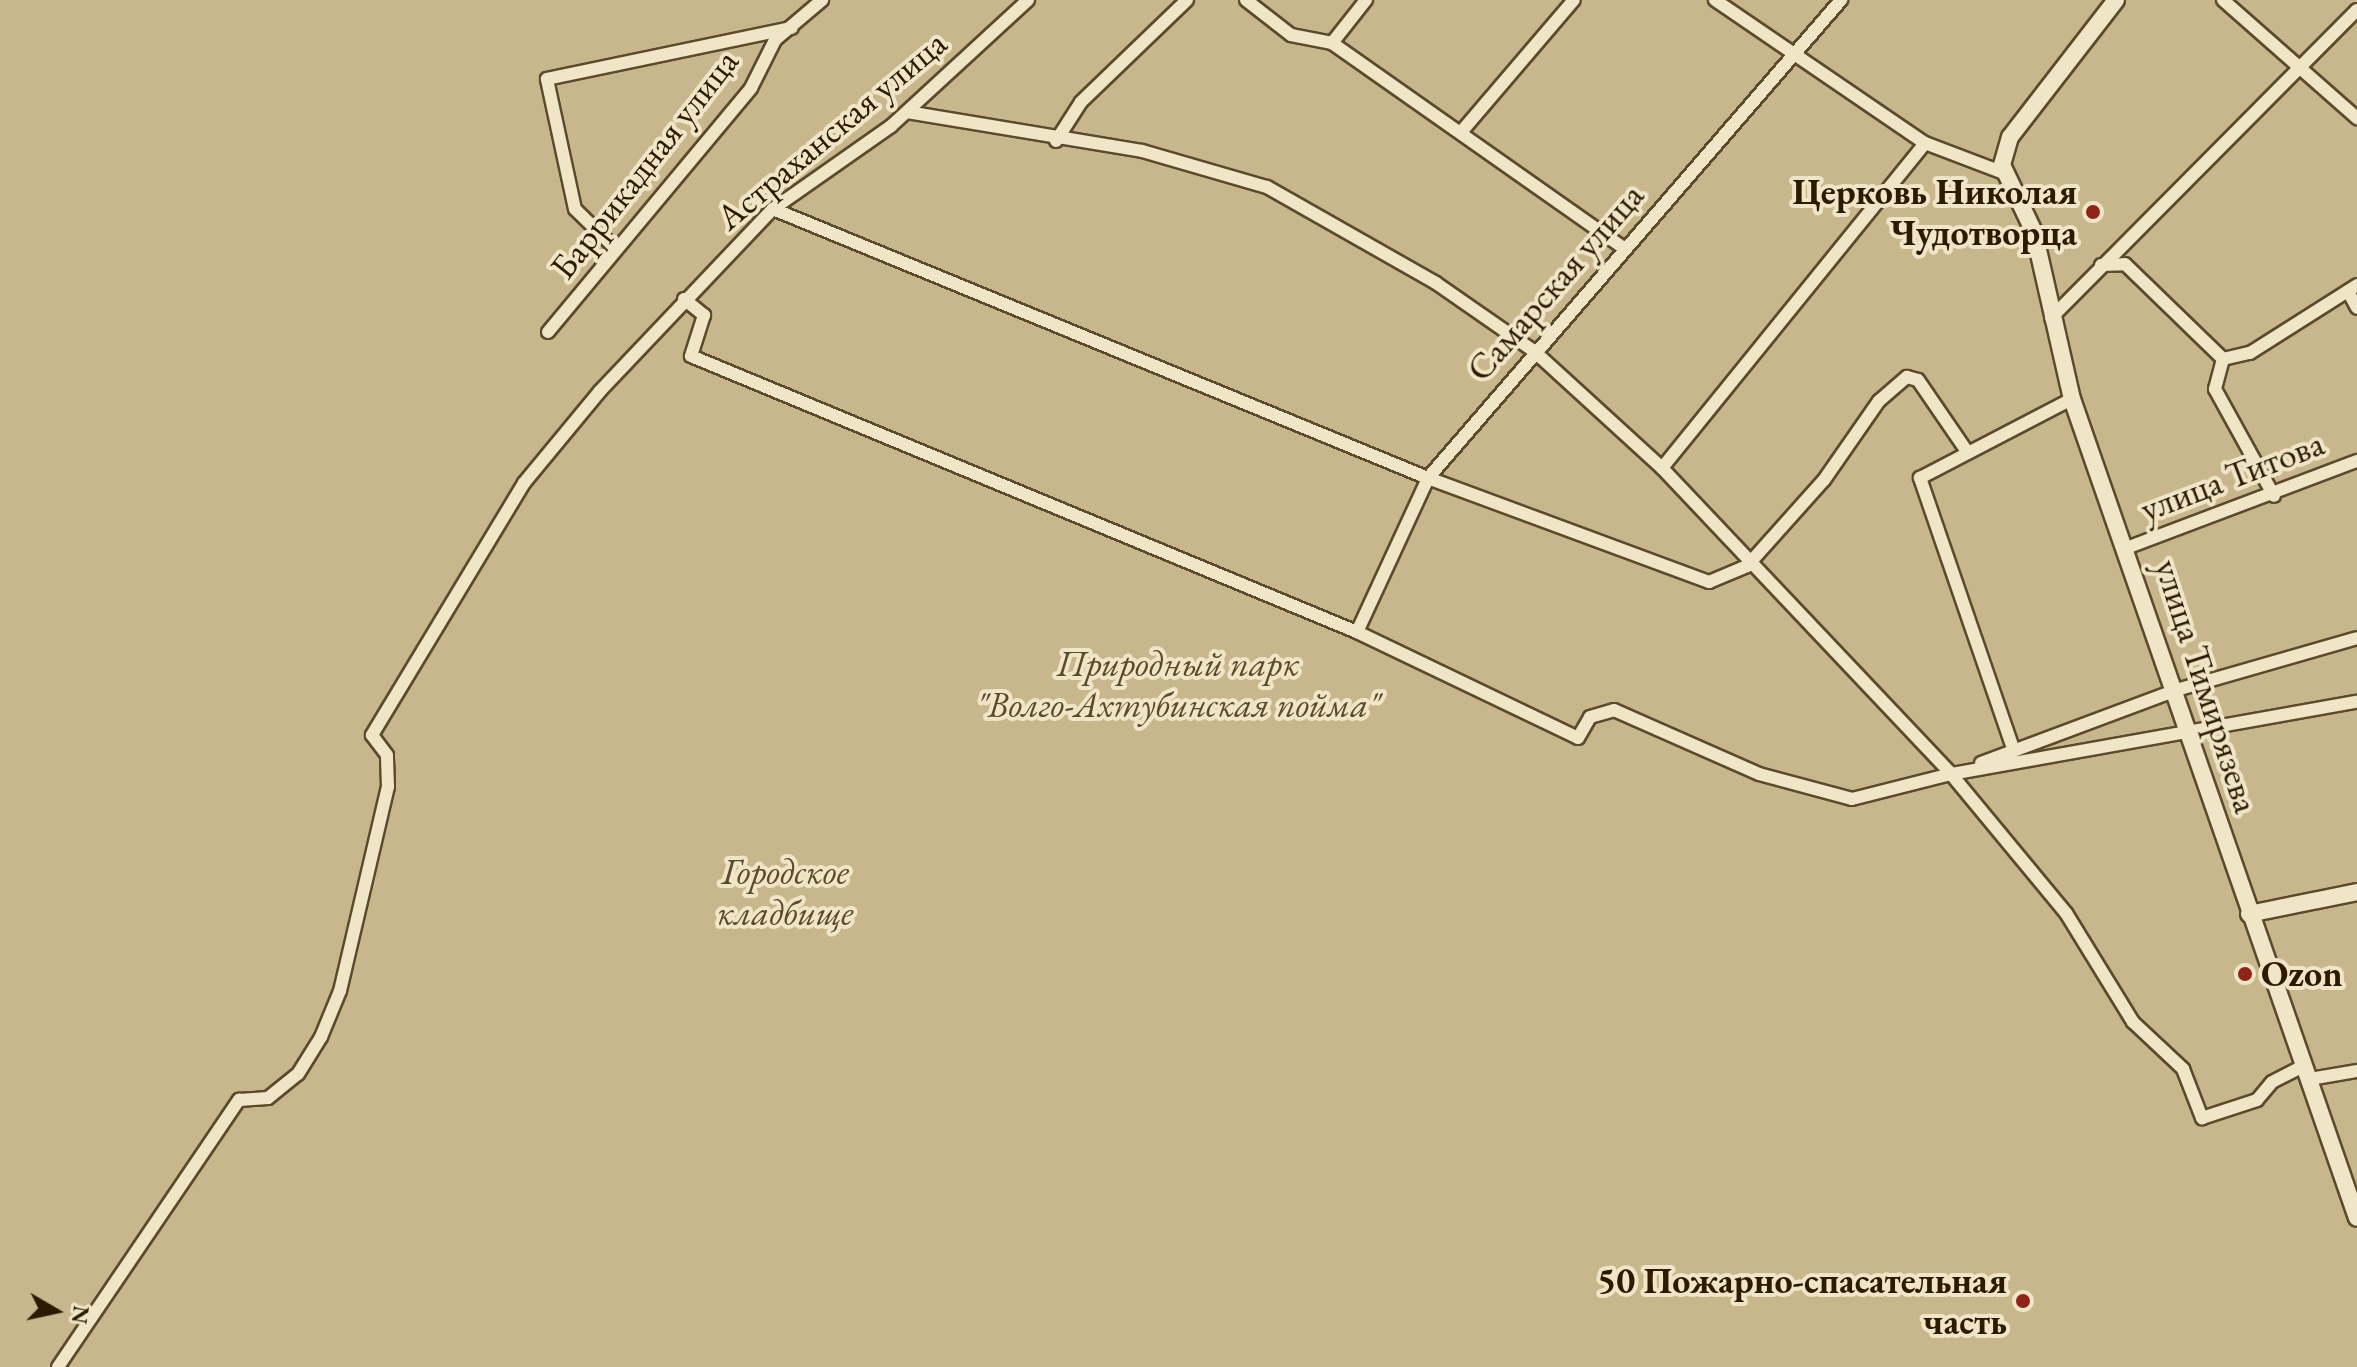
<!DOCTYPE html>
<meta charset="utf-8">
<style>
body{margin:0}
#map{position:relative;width:2357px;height:1367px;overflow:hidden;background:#e8d7a8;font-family:"EB Garamond",serif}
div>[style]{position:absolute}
.green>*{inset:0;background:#c8b78c;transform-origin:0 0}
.roads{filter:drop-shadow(2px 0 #5b4a2c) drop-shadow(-2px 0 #5b4a2c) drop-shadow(0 2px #5b4a2c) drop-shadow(0 -2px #5b4a2c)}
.street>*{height:12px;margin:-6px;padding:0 6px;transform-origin:6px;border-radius:6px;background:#f0e5c6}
.secondary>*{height:16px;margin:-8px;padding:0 8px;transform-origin:8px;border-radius:8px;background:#f0e5c6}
.dots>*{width:22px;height:22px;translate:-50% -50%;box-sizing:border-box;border:4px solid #f0e5c6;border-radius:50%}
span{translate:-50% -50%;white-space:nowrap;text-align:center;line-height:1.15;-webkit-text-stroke:8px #f0e5c6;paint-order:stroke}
.street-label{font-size:36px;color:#2c1b02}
.poi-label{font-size:36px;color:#2c1b02;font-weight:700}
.right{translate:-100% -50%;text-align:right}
.left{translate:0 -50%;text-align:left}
.park-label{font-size:36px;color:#5b4a2b;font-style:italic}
.north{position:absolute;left:16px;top:1271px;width:80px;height:80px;-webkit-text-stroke:6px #f0e5c6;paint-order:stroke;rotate:99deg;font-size:22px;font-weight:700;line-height:32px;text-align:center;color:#2c1b02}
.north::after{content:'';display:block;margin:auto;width:28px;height:36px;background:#2c1b02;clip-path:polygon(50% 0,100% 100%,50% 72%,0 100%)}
</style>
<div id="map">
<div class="green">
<i style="left:0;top:0;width:2357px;height:1367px"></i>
</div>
<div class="roads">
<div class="street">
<i style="left:1246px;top:0;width:57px;rotate:37.9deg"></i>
<i style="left:1291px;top:35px;width:42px;rotate:11deg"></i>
<i style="left:1332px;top:43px;width:358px;rotate:35.1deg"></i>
<i style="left:1715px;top:0;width:254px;rotate:34.3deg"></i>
<i style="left:1925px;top:143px;width:85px;rotate:20.8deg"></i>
<i style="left:2223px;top:0;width:179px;rotate:41.4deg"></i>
<i style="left:1332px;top:43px;width:55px;rotate:-51.7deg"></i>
<i style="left:907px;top:112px;width:238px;rotate:9.4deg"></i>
<i style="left:1142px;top:151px;width:130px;rotate:16.1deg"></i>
<i style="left:1267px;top:187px;width:194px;rotate:29.6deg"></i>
<i style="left:1436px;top:283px;width:119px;rotate:34.8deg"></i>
<i style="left:1534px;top:351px;width:173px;rotate:42.4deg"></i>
<i style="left:1662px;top:468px;width:421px;rotate:46.6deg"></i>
<i style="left:1951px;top:774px;width:180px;rotate:50.4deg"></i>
<i style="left:2066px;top:913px;width:128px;rotate:58.4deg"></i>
<i style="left:2133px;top:1022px;width:69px;rotate:43.2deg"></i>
<i style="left:2183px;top:1069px;width:53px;rotate:68.8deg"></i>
<i style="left:2202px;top:1118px;width:58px;rotate:-18.1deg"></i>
<i style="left:2257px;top:1100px;width:23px;rotate:-50deg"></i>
<i style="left:2272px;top:1082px;width:36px;rotate:-27deg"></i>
<i style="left:1462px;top:131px;width:172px;rotate:-49.5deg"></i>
<i style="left:1056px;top:141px;width:46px;rotate:-57.3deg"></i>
<i style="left:1081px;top:102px;width:147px;rotate:-43.9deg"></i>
<i style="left:773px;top:209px;width:708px;rotate:22.33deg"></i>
<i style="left:1428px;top:478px;width:300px;rotate:20.3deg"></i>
<i style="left:1709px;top:582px;width:41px;rotate:-22.8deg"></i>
<i style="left:1747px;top:566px;width:115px;rotate:-48.2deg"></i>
<i style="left:1824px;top:480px;width:96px;rotate:-55.2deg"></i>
<i style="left:1879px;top:401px;width:37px;rotate:-41deg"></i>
<i style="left:1907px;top:377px;width:11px;rotate:15deg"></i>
<i style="left:1918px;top:380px;width:85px;rotate:55.6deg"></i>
<i style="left:616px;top:249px;width:57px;rotate:-135.7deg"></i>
<i style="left:575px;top:209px;width:133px;rotate:-102.2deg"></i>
<i style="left:547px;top:79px;width:250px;rotate:-11.8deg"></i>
<i style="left:2101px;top:265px;width:24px;rotate:-2deg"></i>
<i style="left:2125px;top:264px;width:136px;rotate:44.1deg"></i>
<i style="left:2223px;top:359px;width:28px;rotate:-13deg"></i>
<i style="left:2250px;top:353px;width:127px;rotate:-32.4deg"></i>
<i style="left:2348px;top:291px;width:19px;rotate:62deg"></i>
<i style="left:684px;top:299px;width:26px;rotate:39deg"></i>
<i style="left:704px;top:315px;width:43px;rotate:107.6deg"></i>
<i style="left:691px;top:356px;width:721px;rotate:22.51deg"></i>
<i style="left:1357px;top:632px;width:245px;rotate:25.6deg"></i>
<i style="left:1578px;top:738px;width:24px;rotate:-60deg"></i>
<i style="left:1590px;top:717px;width:25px;rotate:-16deg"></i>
<i style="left:1614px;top:710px;width:158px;rotate:23.8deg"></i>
<i style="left:1759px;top:774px;width:96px;rotate:15deg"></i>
<i style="left:1852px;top:799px;width:102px;rotate:-14.2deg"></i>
<i style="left:1951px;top:774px;width:412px;rotate:-10.1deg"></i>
<i style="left:2051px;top:318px;width:434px;rotate:-45.2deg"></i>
<i style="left:548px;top:332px;width:317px;rotate:-50.2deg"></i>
<i style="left:751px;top:88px;width:54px;rotate:-63.4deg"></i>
<i style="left:775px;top:40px;width:62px;rotate:-40.4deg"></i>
<i style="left:2223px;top:359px;width:31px;rotate:105deg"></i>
<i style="left:2215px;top:389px;width:122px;rotate:61.1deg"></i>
<i style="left:1662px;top:468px;width:418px;rotate:-51deg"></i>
<i style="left:2129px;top:547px;width:244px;rotate:-20.7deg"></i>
<i style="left:1357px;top:632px;width:170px;rotate:-65.2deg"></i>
<i style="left:1428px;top:478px;width:632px;rotate:-49.17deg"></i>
<i style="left:2014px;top:751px;width:289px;rotate:-109deg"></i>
<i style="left:1920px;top:478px;width:171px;rotate:-27.5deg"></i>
<i style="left:1981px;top:763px;width:208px;rotate:-20.5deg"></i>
<i style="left:2176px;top:690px;width:188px;rotate:-16deg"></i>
<i style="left:2310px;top:1079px;width:48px;rotate:-9.7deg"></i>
<i style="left:58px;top:1367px;width:323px;rotate:-55.9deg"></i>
<i style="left:239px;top:1100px;width:29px;rotate:-4deg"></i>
<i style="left:268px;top:1098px;width:38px;rotate:-39deg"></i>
<i style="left:298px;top:1074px;width:44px;rotate:-58.1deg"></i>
<i style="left:321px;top:1037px;width:50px;rotate:-67.6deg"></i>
<i style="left:340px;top:991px;width:210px;rotate:-76.8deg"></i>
<i style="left:388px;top:787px;width:32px;rotate:-92deg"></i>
<i style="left:387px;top:755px;width:25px;rotate:-127deg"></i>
<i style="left:372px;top:735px;width:294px;rotate:-58.9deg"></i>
<i style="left:524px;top:483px;width:119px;rotate:-50.4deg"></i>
<i style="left:600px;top:391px;width:251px;rotate:-46.5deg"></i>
<i style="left:773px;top:209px;width:144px;rotate:-35.1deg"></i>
<i style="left:891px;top:126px;width:186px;rotate:-42.6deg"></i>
</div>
<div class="secondary">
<i style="left:2116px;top:0;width:173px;rotate:127.7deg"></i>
<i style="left:2010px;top:137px;width:29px;rotate:106deg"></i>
<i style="left:2002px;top:165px;width:74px;rotate:64.5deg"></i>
<i style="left:2034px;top:232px;width:171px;rotate:77.2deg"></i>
<i style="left:2072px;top:399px;width:867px;rotate:70.81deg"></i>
<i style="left:2249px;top:914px;width:110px;rotate:-11.5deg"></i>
</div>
</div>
<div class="dots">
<i style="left:2093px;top:212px;background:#8f2418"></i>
<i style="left:2245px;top:974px;background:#8f2418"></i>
<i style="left:2023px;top:1301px;background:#8f2418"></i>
</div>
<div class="street-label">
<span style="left:831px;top:130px;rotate:-40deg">Астраханская улица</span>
<span style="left:644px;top:164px;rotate:-52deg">Баррикадная улица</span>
<span style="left:1555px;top:282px;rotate:-49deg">Самарская улица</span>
<span style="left:2232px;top:476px;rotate:-21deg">улица Титова</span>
<span style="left:2207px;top:686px;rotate:72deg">улица Тимирязева</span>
</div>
<div class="poi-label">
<span class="right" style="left:2077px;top:212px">Церковь Николая<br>Чудотворца</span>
<span class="left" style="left:2261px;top:974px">Ozon</span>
<span class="right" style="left:2007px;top:1301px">50 Пожарно-спасательная<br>часть</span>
</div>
<div class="park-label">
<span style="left:1178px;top:684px">Природный парк<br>"Волго-Ахтубинская пойма"</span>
<span style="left:785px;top:892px">Городское<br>кладбище</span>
</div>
<div class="north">N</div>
</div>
